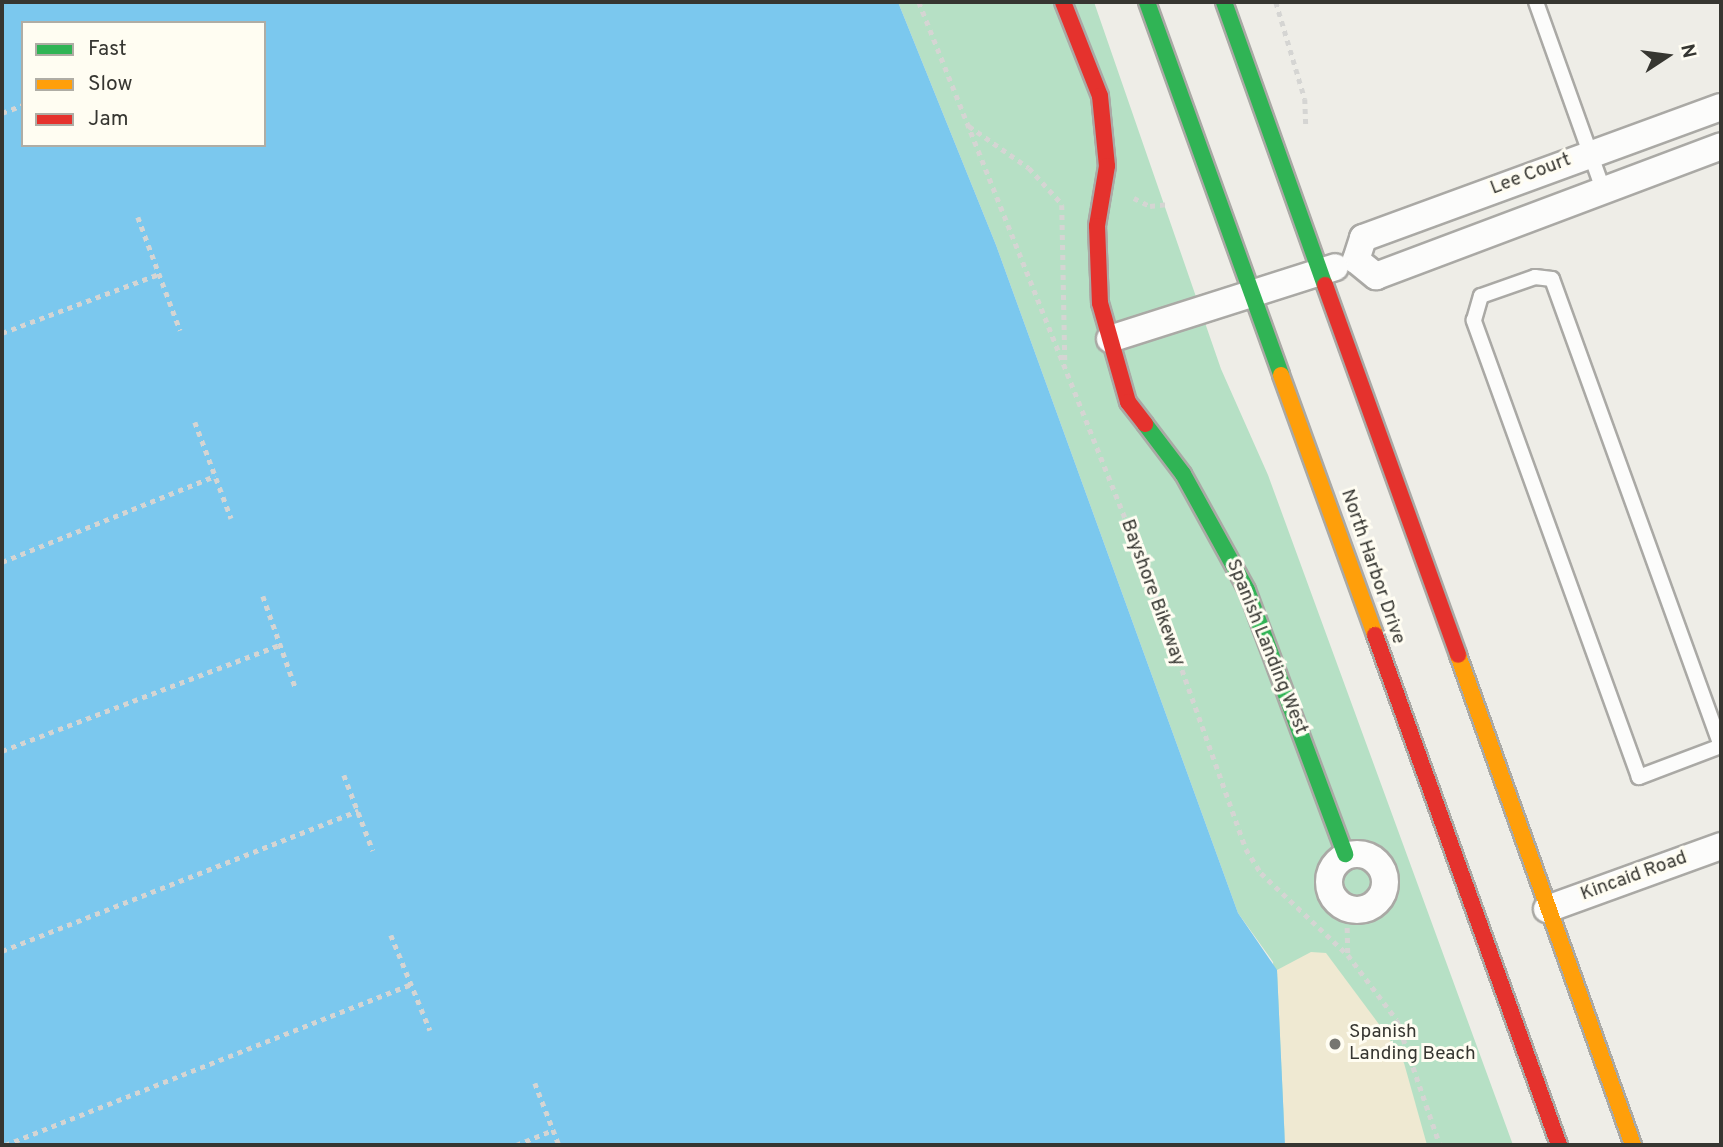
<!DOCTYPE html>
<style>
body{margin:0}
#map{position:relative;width:1723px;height:1147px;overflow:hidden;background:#eeede7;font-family:Overpass,sans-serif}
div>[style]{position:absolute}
.green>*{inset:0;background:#b6e0c5}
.sand>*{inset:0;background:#efe9d2}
.water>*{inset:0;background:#7bc8ee}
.path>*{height:4.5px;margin-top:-2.25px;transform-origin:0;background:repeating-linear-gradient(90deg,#d5d5d3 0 5px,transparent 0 10px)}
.roads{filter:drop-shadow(2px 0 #aaa9a5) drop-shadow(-2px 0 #aaa9a5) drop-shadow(0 2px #aaa9a5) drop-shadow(0 -2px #aaa9a5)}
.lane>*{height:14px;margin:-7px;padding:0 7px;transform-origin:7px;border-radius:7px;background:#fcfcfb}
.street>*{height:26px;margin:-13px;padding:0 13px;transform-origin:13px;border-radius:13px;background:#fcfcfb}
.street>.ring{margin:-13px;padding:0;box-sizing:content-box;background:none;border:26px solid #fcfcfb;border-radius:50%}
.fast>*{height:16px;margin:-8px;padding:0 8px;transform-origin:8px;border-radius:8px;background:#30b455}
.slow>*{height:16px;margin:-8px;padding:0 8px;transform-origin:8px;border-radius:8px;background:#ff9f0a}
.jam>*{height:16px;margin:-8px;padding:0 8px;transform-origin:8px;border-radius:8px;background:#e5322d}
.dots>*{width:19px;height:19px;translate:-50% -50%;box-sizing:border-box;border:4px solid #fffdf2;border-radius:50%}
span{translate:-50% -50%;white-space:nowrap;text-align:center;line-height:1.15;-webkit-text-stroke:6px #fffdf2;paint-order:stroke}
.street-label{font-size:19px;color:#363631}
.poi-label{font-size:19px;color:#363631}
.left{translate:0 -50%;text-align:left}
.frame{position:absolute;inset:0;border:4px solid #363631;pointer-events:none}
.legend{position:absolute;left:21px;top:21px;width:245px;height:126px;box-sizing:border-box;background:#fffdf2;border:2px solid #afada5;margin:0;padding:9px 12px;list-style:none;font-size:21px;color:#363631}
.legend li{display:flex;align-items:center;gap:14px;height:35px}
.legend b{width:35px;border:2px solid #afada5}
.north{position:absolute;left:1632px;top:21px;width:70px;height:70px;-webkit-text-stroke:5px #fffdf2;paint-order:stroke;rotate:77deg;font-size:19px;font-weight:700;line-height:28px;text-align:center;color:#363631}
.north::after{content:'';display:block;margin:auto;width:24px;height:32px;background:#363631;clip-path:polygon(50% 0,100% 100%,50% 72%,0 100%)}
</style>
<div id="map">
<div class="green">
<i style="clip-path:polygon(898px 2px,1094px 2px,1221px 369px,1268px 475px,1513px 1145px,1285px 1145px,1273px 962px,1238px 913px,996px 245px)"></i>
</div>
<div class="sand">
<i style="clip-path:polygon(1311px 952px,1326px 953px,1387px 1035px,1404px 1063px,1427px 1145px,1285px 1145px,1277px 970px)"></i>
</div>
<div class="water">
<i style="clip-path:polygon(evenodd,2px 2px,898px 2px,996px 245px,1238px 913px,1277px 970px,1285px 1145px,2px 1145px,2px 2px,23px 23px,264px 23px,264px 145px,23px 145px,23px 23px)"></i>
</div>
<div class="path">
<i style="left:919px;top:2px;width:628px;rotate:68.22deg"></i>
<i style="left:1152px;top:585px;width:280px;rotate:70.4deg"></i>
<i style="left:1246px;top:849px;width:28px;rotate:58deg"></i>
<i style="left:1261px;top:873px;width:120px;rotate:43.3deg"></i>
<i style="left:1348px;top:955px;width:81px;rotate:53deg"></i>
<i style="left:1397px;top:1020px;width:132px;rotate:71deg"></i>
<i style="left:1276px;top:2px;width:101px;rotate:73.4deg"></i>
<i style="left:1305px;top:99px;width:26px;rotate:88deg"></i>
<i style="left:2px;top:113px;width:22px;rotate:-21deg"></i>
<i style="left:969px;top:126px;width:73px;rotate:35deg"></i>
<i style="left:1029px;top:168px;width:50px;rotate:47.4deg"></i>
<i style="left:1134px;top:198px;width:18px;rotate:27deg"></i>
<i style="left:1150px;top:206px;width:18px;rotate:-6deg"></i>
<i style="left:1062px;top:205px;width:160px;rotate:88.9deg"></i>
<i style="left:138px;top:217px;width:121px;rotate:69.6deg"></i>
<i style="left:2px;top:333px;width:168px;rotate:-20.6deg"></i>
<i style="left:195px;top:422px;width:103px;rotate:69.4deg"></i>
<i style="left:2px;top:562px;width:230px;rotate:-22deg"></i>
<i style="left:263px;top:596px;width:99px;rotate:70.5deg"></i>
<i style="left:2px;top:751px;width:298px;rotate:-20.9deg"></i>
<i style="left:344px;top:775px;width:81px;rotate:69.1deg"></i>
<i style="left:1347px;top:908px;width:46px;rotate:88.8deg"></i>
<i style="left:391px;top:935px;width:103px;rotate:67.7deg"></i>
<i style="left:2px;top:951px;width:383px;rotate:-21.5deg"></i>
<i style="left:535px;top:1083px;width:66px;rotate:68.8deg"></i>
<i style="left:5px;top:1145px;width:437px;rotate:-21.6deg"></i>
<i style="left:516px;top:1145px;width:40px;rotate:-22deg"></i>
</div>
<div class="roads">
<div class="lane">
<i style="left:1536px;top:2px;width:199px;rotate:70.3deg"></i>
<i style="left:1535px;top:277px;width:17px;rotate:7deg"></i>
<i style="left:1552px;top:279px;width:497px;rotate:70.1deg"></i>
<i style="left:1721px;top:746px;width:88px;rotate:159.3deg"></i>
<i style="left:1639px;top:777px;width:486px;rotate:-109.9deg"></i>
<i style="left:1474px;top:320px;width:25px;rotate:-74deg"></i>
<i style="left:1481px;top:296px;width:57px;rotate:-19.4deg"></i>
</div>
<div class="street">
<i style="left:1356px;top:260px;width:23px;rotate:-72deg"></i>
<i style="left:1363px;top:238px;width:381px;rotate:-20.1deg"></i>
<i style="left:1356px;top:260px;width:26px;rotate:39deg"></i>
<i style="left:1376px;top:276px;width:369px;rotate:-20.6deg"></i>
<i style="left:1110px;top:339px;width:236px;rotate:-17.7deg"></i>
<i class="ring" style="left:1329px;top:854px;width:30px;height:30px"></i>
<i style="left:1547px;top:909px;width:185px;rotate:-19.9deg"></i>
</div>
<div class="fast">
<i style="left:1147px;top:2px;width:396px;rotate:70.2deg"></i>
<i style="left:1224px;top:2px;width:300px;rotate:70.4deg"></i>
<i style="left:1145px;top:424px;width:63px;rotate:52.8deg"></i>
<i style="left:1183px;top:474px;width:132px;rotate:61.1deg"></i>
<i style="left:1247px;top:590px;width:282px;rotate:69.6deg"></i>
</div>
<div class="slow">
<i style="left:1281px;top:375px;width:276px;rotate:70.1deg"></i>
<i style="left:1458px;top:655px;width:520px;rotate:70.35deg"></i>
</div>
<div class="jam">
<i style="left:1063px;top:2px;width:101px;rotate:68.5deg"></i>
<i style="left:1100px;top:96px;width:70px;rotate:84.3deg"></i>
<i style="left:1107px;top:166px;width:61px;rotate:99.5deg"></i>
<i style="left:1097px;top:226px;width:77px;rotate:87.8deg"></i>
<i style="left:1100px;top:303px;width:103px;rotate:74.2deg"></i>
<i style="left:1128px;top:402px;width:28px;rotate:52deg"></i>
<i style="left:1325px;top:285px;width:393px;rotate:70.2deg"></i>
<i style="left:1375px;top:635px;width:542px;rotate:70.16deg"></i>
</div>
</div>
<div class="dots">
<i style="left:1335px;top:1044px;background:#767671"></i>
</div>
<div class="street-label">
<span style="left:1531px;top:175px;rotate:-21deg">Lee Court</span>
<span style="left:1372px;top:567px;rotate:71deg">North Harbor Drive</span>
<span style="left:1152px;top:593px;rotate:70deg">Bayshore Bikeway</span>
<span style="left:1266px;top:647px;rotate:68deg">Spanish Landing West</span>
<span style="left:1634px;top:877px;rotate:-20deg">Kincaid Road</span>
</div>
<div class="poi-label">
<span class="left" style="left:1349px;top:1044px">Spanish<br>Landing Beach</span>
</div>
<div class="frame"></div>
<ul class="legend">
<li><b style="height:9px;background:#30b455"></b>Fast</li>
<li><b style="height:9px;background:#ff9f0a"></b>Slow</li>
<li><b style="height:9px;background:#e5322d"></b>Jam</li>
</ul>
<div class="north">N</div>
</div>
